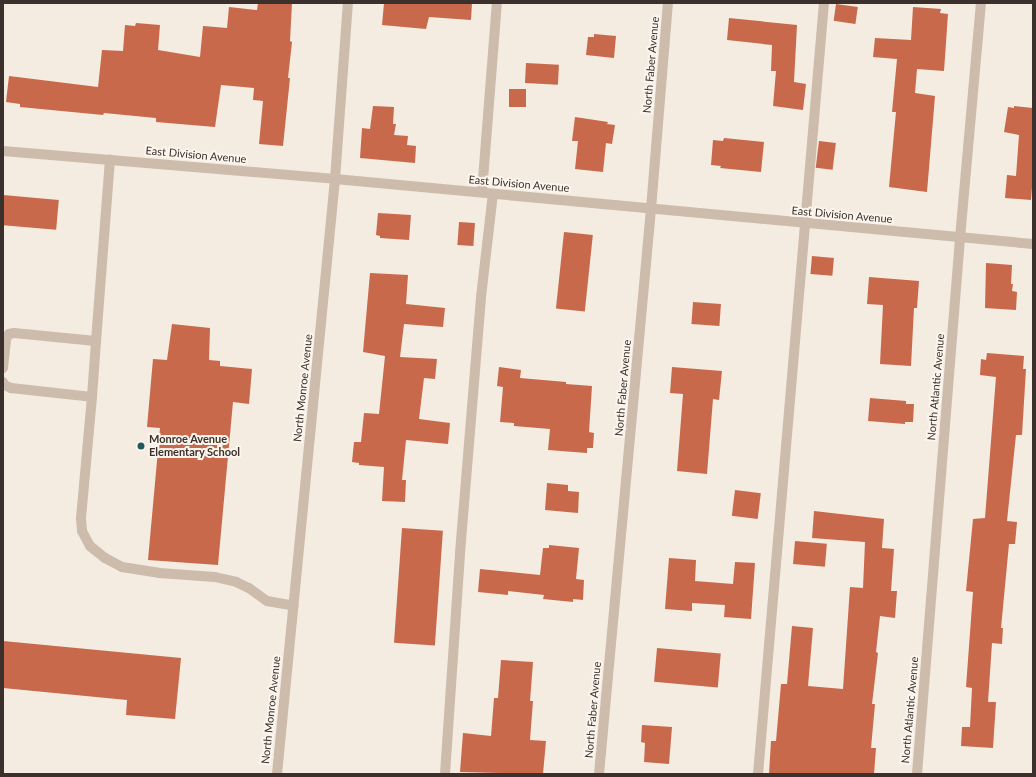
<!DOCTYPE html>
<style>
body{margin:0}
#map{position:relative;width:1036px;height:777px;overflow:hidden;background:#f4ebe1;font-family:Lato,sans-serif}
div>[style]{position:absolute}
.building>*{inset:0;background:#c8694b;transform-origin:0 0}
.service>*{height:10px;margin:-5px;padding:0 5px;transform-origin:5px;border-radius:5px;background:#cdbbac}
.minor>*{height:10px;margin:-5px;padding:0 5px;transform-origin:5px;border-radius:5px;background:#cdbbac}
.dots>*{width:11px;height:11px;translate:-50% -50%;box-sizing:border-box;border:2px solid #fbf5ee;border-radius:50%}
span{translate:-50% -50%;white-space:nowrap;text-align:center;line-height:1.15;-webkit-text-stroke:4px #fbf5ee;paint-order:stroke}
.street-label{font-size:11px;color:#3b302b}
.poi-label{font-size:11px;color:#3b302b;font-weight:700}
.left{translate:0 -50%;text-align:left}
.frame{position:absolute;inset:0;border:4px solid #3b302b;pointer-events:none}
</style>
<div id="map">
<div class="building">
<i style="clip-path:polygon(258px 3px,292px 3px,290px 41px,292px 42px,288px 78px,290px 78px,283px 146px,259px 144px,263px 101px,253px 100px,254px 88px,221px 85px,215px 127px,156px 122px,156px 118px,104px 113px,103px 115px,20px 107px,20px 104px,6px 102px,9px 76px,98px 87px,102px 50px,123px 51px,125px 25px,135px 26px,136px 23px,160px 25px,158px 50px,200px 57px,203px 26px,227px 28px,229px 7px,257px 10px)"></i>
<i style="clip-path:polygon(384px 3px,472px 3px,471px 20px,429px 17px,426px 29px,382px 25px)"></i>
<i style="left:836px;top:4px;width:22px;height:17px;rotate:8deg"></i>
<i style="clip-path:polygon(913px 7px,941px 9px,940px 13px,948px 14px,944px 71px,917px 69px,915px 93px,935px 96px,927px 192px,889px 187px,896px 112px,892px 112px,897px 59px,873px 57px,875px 38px,911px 40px)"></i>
<i style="clip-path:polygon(729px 18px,797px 25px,794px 82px,806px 84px,803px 110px,773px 106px,776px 71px,771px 71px,772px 45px,727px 40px)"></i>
<i style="clip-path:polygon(594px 34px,616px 36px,614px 58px,586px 55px,588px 37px,594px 37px)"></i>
<i style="left:526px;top:63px;width:33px;height:20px;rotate:3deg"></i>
<i style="left:509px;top:89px;width:17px;height:18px"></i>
<i style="clip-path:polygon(373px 106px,394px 107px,393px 124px,396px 124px,394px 135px,408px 136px,407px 145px,416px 146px,415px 163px,360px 158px,362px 128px,370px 129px)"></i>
<i style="clip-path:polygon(1014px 106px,1033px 108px,1033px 175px,1031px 200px,1005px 198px,1007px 175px,1016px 176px,1019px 135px,1004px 132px,1008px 107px,1014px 108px)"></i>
<i style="clip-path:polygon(575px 117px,608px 122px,607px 124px,615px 125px,612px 144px,606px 143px,603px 172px,575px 169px,578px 141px,572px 141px)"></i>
<i style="clip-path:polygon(724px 138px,764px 142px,761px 172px,720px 168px,721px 166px,711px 165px,713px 140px,723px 141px)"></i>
<i style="left:819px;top:141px;width:17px;height:27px;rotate:7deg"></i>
<i style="left:3px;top:195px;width:56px;height:30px;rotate:5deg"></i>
<i style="clip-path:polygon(378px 213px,411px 215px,409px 240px,380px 238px,380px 236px,376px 235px)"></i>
<i style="left:459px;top:222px;width:16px;height:23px;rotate:4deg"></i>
<i style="left:564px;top:232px;width:29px;height:77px;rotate:6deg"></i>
<i style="left:812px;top:256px;width:22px;height:18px;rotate:5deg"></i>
<i style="clip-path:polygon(986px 263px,1012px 265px,1011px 284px,1013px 284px,1012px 291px,1017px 292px,1016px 310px,985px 308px)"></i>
<i style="clip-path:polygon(370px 273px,408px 275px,406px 304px,445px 308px,443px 327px,404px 324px,400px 357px,437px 359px,435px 379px,424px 378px,419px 419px,450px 423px,448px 444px,406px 440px,402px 480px,406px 480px,405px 502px,382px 501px,384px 467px,359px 465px,359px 463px,352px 462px,354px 442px,361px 442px,364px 413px,379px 414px,385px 356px,363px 352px)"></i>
<i style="clip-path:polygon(869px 277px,919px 281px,917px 308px,914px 308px,911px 366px,880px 364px,883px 305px,867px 304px)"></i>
<i style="left:693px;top:302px;width:28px;height:22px;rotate:4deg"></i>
<i style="clip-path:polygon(172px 324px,210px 328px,209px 360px,220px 361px,220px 366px,252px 369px,249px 404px,233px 402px,218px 565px,148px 560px,160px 428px,147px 427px,153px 359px,167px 360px)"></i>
<i style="clip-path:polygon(987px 353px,1024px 356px,1023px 369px,1026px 369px,1022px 435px,1016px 435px,1007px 521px,1017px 522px,1015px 544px,1009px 544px,1001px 628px,1003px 628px,1002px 644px,992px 643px,988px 702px,996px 702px,993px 748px,961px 746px,962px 727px,970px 727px,972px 688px,966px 687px,973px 592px,966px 591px,973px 519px,985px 518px,996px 377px,980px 375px,981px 359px,986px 360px)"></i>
<i style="clip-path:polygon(499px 367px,521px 370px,520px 378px,566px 382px,566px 384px,592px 386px,589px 432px,594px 433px,593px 448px,587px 448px,587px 453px,548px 450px,550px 429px,514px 426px,514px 423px,500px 422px,503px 387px,497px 386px)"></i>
<i style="clip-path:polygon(672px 367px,722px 371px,719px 400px,713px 399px,707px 474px,677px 471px,683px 394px,670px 393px)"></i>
<i style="clip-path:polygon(870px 398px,906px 401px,906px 404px,914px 404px,913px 422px,905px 422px,905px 424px,868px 421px)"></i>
<i style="clip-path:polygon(547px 483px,568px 485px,568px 491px,579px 492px,578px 513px,545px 510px)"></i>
<i style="left:735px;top:490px;width:26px;height:26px;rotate:7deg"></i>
<i style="clip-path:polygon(814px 511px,884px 519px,882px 548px,894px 549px,891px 591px,897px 591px,895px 618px,880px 616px,876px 652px,878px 653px,872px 704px,875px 704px,871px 748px,876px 748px,874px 774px,769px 774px,771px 741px,776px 741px,781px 684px,787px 684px,792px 626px,813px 628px,808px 686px,843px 689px,850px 587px,863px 588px,865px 542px,812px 538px)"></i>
<i style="left:402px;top:528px;width:41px;height:115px;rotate:4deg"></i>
<i style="left:795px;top:541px;width:32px;height:23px;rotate:5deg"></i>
<i style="clip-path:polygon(549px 545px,579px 548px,576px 579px,584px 580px,583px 600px,573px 599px,573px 602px,543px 599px,544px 595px,508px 591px,508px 595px,478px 592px,480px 569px,540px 575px,543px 548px,549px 548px)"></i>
<i style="clip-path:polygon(669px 558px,696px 560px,695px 581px,733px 584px,735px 562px,755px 563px,751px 619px,724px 617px,725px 605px,692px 603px,692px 611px,665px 609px)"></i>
<i style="clip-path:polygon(3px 641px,181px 658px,175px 719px,126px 715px,127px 700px,3px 688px)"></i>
<i style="left:657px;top:648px;width:64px;height:34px;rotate:5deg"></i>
<i style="clip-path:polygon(501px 660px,533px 662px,530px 701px,533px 701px,530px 740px,546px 741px,543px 774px,460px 772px,463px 733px,491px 736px,494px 698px,498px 698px)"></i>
<i style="clip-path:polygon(642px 725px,672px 727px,669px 764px,644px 762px,645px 743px,641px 742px)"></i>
</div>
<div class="service">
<i style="left:482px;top:192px;width:190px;rotate:-85.5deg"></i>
<i style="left:3px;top:368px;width:29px;rotate:-84deg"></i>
<i style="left:6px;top:339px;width:6px;rotate:-59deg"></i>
<i style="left:9px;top:334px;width:5px;rotate:-11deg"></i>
<i style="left:14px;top:333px;width:82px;rotate:5.6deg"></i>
<i style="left:96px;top:341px;width:182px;rotate:-85.6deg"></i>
<i style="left:3px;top:382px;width:3px;rotate:72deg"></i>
<i style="left:4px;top:385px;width:8px;rotate:23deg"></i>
<i style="left:11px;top:388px;width:81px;rotate:6.3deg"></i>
<i style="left:92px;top:397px;width:122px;rotate:95.2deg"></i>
<i style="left:81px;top:519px;width:12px;rotate:85deg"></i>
<i style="left:82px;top:531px;width:17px;rotate:62deg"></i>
<i style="left:90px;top:546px;width:19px;rotate:39deg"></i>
<i style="left:105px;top:558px;width:19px;rotate:28deg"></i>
<i style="left:122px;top:567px;width:37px;rotate:9deg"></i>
<i style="left:159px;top:573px;width:56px;rotate:4.1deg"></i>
<i style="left:215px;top:577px;width:22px;rotate:13deg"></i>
<i style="left:236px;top:582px;width:14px;rotate:25deg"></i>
<i style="left:249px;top:588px;width:22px;rotate:36deg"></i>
<i style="left:267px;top:601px;width:27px;rotate:10deg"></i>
<i style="left:92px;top:397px;width:56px;rotate:-85.9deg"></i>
<i style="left:445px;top:774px;width:222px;rotate:-86.1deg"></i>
<i style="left:460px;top:553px;width:257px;rotate:-85.3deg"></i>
<i style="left:481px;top:297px;width:104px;rotate:-83.4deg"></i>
<i style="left:758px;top:774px;width:774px;rotate:-85.11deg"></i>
</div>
<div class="minor">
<i style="left:3px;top:151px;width:333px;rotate:4.8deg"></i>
<i style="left:335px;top:179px;width:701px;rotate:5.32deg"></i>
<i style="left:277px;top:774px;width:598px;rotate:-84.43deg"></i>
<i style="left:335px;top:179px;width:176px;rotate:-85.8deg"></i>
<i style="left:599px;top:774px;width:567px;rotate:-84.74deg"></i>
<i style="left:651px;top:209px;width:207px;rotate:-85.3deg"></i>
<i style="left:917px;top:774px;width:538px;rotate:-85.41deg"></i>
<i style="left:960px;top:238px;width:236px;rotate:-84.9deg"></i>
</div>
<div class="dots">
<i style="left:141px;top:446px;background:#1f5a5e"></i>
</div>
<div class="street-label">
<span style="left:651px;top:65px;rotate:-85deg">North Faber Avenue</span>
<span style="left:196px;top:155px;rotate:5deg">East Division Avenue</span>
<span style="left:519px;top:184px;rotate:5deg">East Division Avenue</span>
<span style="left:842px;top:215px;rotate:5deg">East Division Avenue</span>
<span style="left:936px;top:387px;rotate:-85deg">North Atlantic Avenue</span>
<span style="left:303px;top:388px;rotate:-84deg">North Monroe Avenue</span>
<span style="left:623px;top:388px;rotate:-85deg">North Faber Avenue</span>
<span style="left:271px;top:710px;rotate:-84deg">North Monroe Avenue</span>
<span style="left:593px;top:710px;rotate:-85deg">North Faber Avenue</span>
<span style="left:910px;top:710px;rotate:-85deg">North Atlantic Avenue</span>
</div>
<div class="poi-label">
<span class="left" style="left:149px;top:446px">Monroe Avenue<br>Elementary School</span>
</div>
<div class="frame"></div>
</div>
